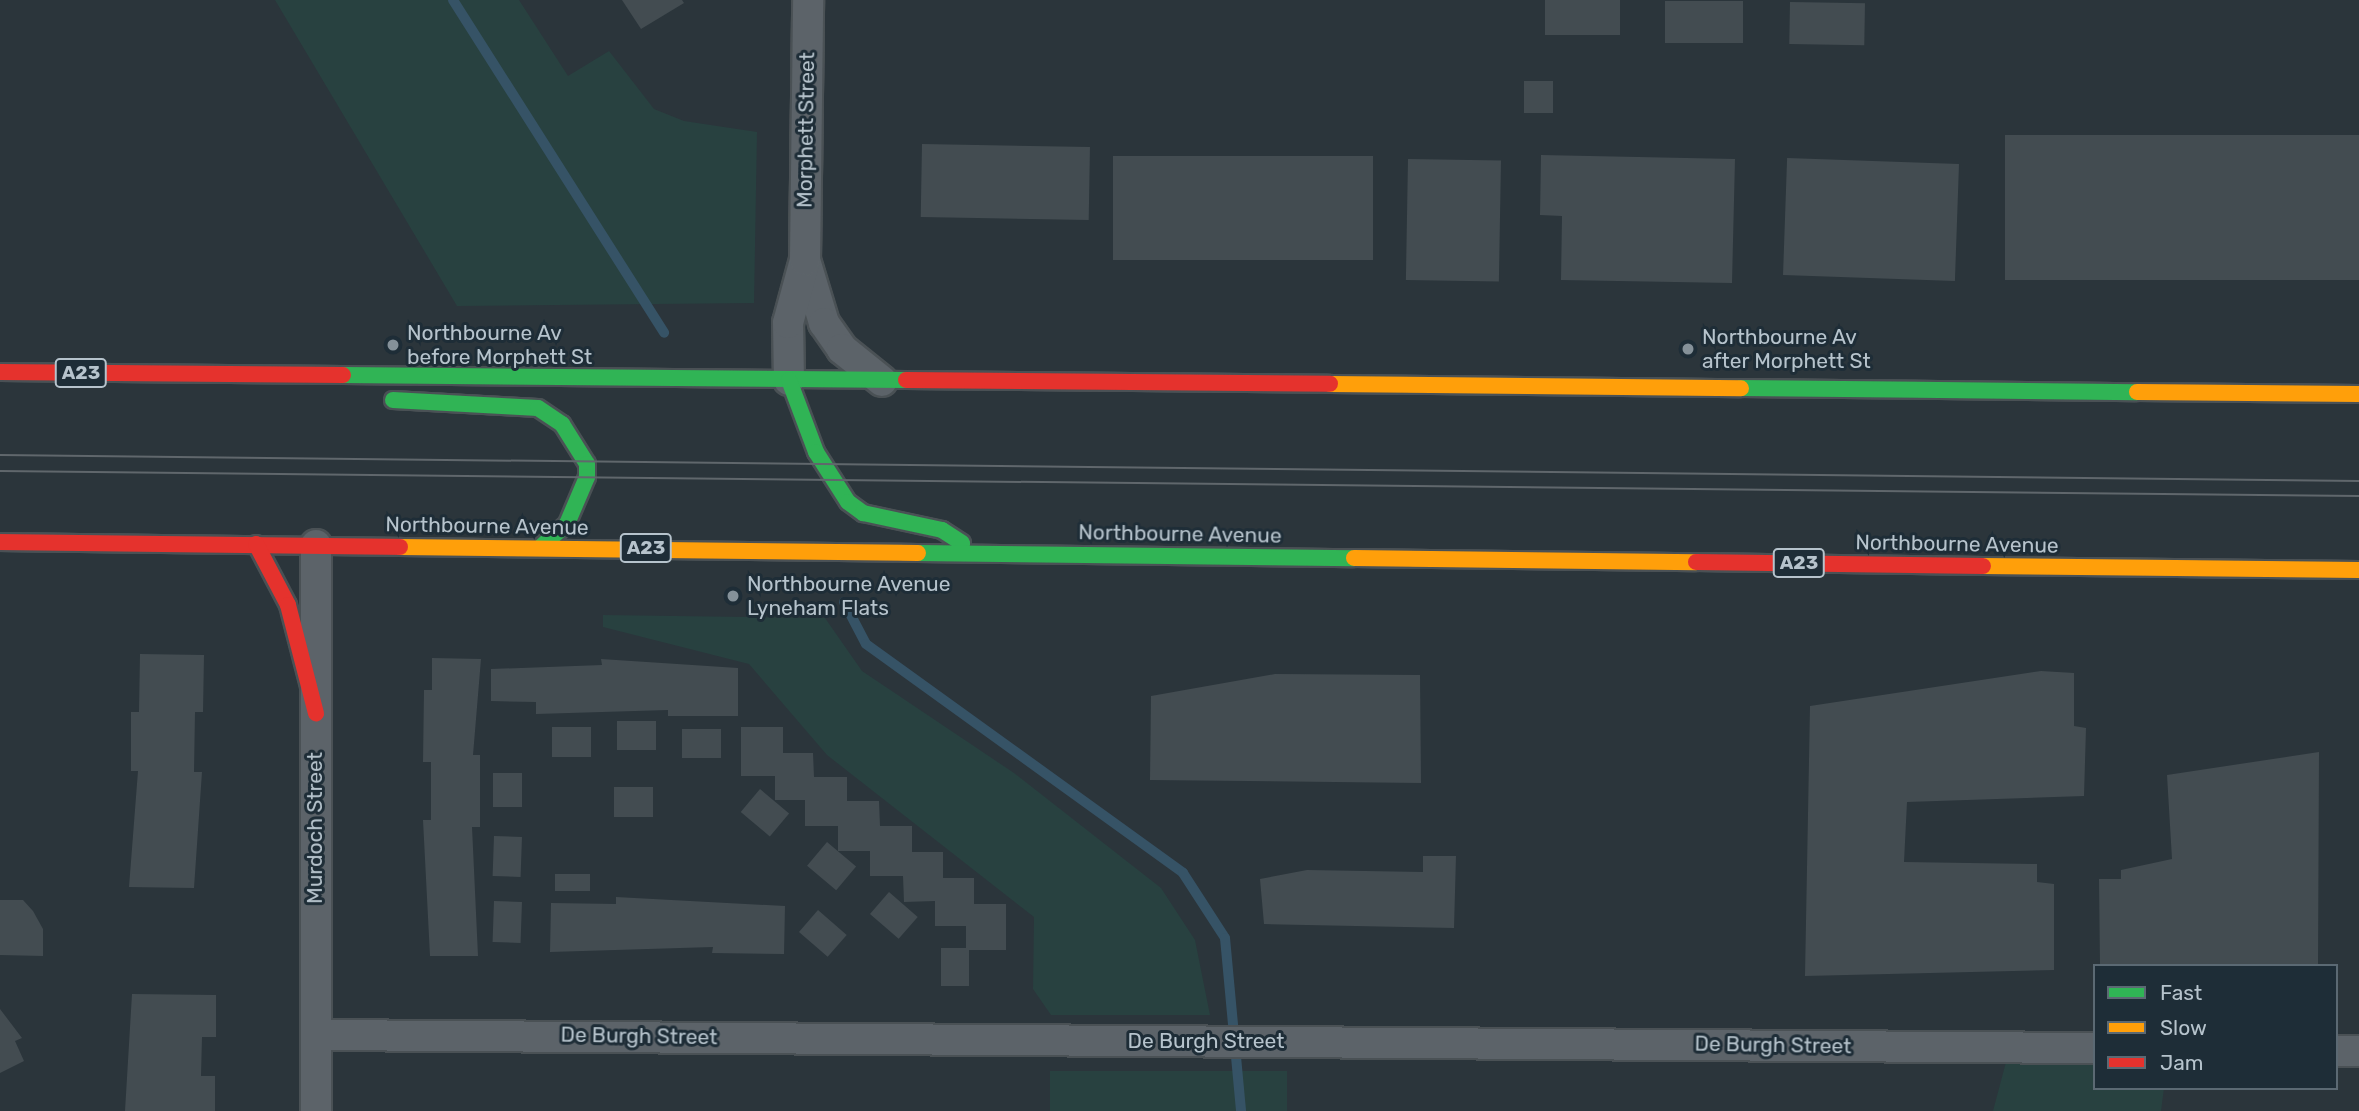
<!DOCTYPE html>
<style>
body{margin:0}
#map{position:relative;width:2359px;height:1111px;overflow:hidden;background:#2b353b;font-family:Rubik,sans-serif}
div>[style]{position:absolute}
.green>*{inset:0;background:#284140;transform-origin:0 0}
.stream>*{height:10px;margin:-5px;padding:0 5px;transform-origin:5px;border-radius:5px;background:#365366}
.building>*{inset:0;background:#434c51;transform-origin:0 0}
.roads{filter:drop-shadow(2px 0 #4a5155) drop-shadow(-2px 0 #4a5155) drop-shadow(0 2px #4a5155) drop-shadow(0 -2px #4a5155)}
.street>*{height:30px;margin:-15px;padding:0 15px;transform-origin:15px;border-radius:15px;background:#5c6369}
.fast>*{height:16px;margin:-8px;padding:0 8px;transform-origin:8px;border-radius:8px;background:#30b455}
.slow>*{height:16px;margin:-8px;padding:0 8px;transform-origin:8px;border-radius:8px;background:#ff9f0a}
.jam>*{height:16px;margin:-8px;padding:0 8px;transform-origin:8px;border-radius:8px;background:#e5322d}
.tram>*{height:2px;margin:-1px;padding:0 1px;transform-origin:1px;border-radius:1px;background:#60676c}
.dots>*{width:19px;height:19px;translate:-50% -50%;box-sizing:border-box;border:4px solid #1e2d37;border-radius:50%}
span{translate:-50% -50%;white-space:nowrap;text-align:center;line-height:1.15;-webkit-text-stroke:6px #1e2d37;paint-order:stroke}
.shield-label span{padding:2px 5px;background:#1e2d37;border:2px solid;border-radius:5px;-webkit-text-stroke-width:0}
.shield-label{font-size:19px;color:#b6c3cc;font-weight:700}
.street-label{font-size:21px;color:#b6c3cc}
.poi-label{font-size:21px;color:#b6c3cc}
.left{translate:0 -50%;text-align:left}
.legend{position:absolute;left:2093px;top:964px;width:245px;height:126px;box-sizing:border-box;background:#1e2d37;border:2px solid #5b6973;margin:0;padding:9px 12px;list-style:none;font-size:21px;color:#b6c3cc}
.legend li{display:flex;align-items:center;gap:14px;height:35px}
.legend b{width:35px;border:2px solid #5b6973}
</style>
<div id="map">
<div class="green">
<i style="clip-path:polygon(275px 0,519px 0,568px 76px,609px 51px,654px 109px,684px 121px,757px 132px,754px 303px,457px 306px)"></i>
<i style="clip-path:polygon(603px 615px,825px 618px,862px 671px,1014px 773px,1161px 888px,1195px 940px,1210px 1015px,1051px 1015px,1033px 989px,1034px 917px,827px 755px,749px 664px,603px 627px)"></i>
<i style="clip-path:polygon(2006px 1062px,2095px 1063px,2095px 1088px,2164px 1088px,2161px 1111px,1993px 1111px)"></i>
<i style="left:1050px;top:1071px;width:237px;height:40px"></i>
</div>
<div class="stream">
<i style="left:453px;top:0;width:394px;rotate:57.6deg"></i>
<i style="left:844px;top:602px;width:47px;rotate:62.4deg"></i>
<i style="left:866px;top:644px;width:391px;rotate:35.8deg"></i>
<i style="left:1183px;top:873px;width:77px;rotate:57.1deg"></i>
<i style="left:1225px;top:938px;width:174px;rotate:84.7deg"></i>
</div>
<div class="building">
<i style="clip-path:polygon(622px 0,682px 0,684px 3px,641px 29px)"></i>
<i style="left:1545px;top:0;width:75px;height:35px"></i>
<i style="left:1665px;top:1px;width:78px;height:42px"></i>
<i style="left:1790px;top:2px;width:75px;height:42px;rotate:1deg"></i>
<i style="left:1524px;top:81px;width:29px;height:32px"></i>
<i style="left:2005px;top:135px;width:354px;height:145px"></i>
<i style="left:922px;top:144px;width:168px;height:73px;rotate:1deg"></i>
<i style="clip-path:polygon(1541px 155px,1735px 159px,1732px 283px,1561px 280px,1562px 216px,1540px 215px)"></i>
<i style="left:1113px;top:156px;width:260px;height:104px"></i>
<i style="left:1408px;top:159px;width:93px;height:121px;rotate:1deg"></i>
<i style="left:1959px;top:164px;width:117px;height:172px;rotate:92deg"></i>
<i style="clip-path:polygon(140px 654px,204px 655px,203px 712px,195px 712px,194px 772px,202px 772px,194px 888px,129px 887px,138px 771px,131px 771px,131px 712px,139px 712px)"></i>
<i style="clip-path:polygon(432px 658px,481px 659px,473px 755px,480px 755px,480px 827px,472px 827px,478px 956px,430px 956px,423px 820px,431px 820px,431px 762px,423px 762px,424px 690px,432px 690px)"></i>
<i style="clip-path:polygon(601px 659px,738px 668px,738px 716px,668px 716px,668px 710px,536px 714px,536px 702px,491px 701px,491px 669px,602px 665px)"></i>
<i style="clip-path:polygon(2041px 671px,2074px 673px,2074px 726px,2086px 728px,2084px 796px,1907px 802px,1904px 862px,2037px 864px,2037px 882px,2054px 884px,2054px 970px,1805px 976px,1810px 706px)"></i>
<i style="clip-path:polygon(1275px 674px,1420px 675px,1421px 783px,1150px 780px,1151px 696px)"></i>
<i style="left:617px;top:721px;width:39px;height:29px"></i>
<i style="left:552px;top:727px;width:39px;height:30px"></i>
<i style="clip-path:polygon(741px 727px,783px 727px,783px 753px,813px 753px,814px 777px,847px 777px,847px 801px,879px 801px,880px 826px,912px 826px,912px 852px,943px 852px,943px 878px,974px 878px,974px 904px,1006px 904px,1006px 950px,969px 950px,969px 986px,941px 986px,941px 948px,966px 948px,966px 926px,935px 926px,935px 901px,904px 902px,903px 876px,870px 876px,870px 851px,838px 851px,838px 826px,805px 826px,805px 800px,775px 800px,775px 776px,741px 776px)"></i>
<i style="left:682px;top:729px;width:39px;height:29px"></i>
<i style="clip-path:polygon(2319px 752px,2318px 966px,2100px 966px,2099px 879px,2121px 879px,2121px 870px,2172px 859px,2167px 775px)"></i>
<i style="left:493px;top:773px;width:29px;height:34px"></i>
<i style="left:614px;top:787px;width:39px;height:30px"></i>
<i style="left:760px;top:789px;width:38px;height:30px;rotate:40deg"></i>
<i style="left:494px;top:836px;width:28px;height:40px;rotate:2deg"></i>
<i style="left:827px;top:842px;width:38px;height:31px;rotate:40deg"></i>
<i style="clip-path:polygon(1423px 856px,1456px 856px,1454px 928px,1264px 924px,1260px 879px,1307px 870px,1423px 872px)"></i>
<i style="left:555px;top:874px;width:35px;height:17px"></i>
<i style="left:889px;top:892px;width:38px;height:29px;rotate:41deg"></i>
<i style="clip-path:polygon(616px 897px,785px 906px,784px 954px,712px 953px,713px 947px,550px 952px,551px 903px,616px 904px)"></i>
<i style="clip-path:polygon(0 900px,23px 900px,33px 911px,43px 929px,43px 956px,0 955px)"></i>
<i style="left:494px;top:901px;width:28px;height:41px;rotate:2deg"></i>
<i style="left:818px;top:910px;width:38px;height:29px;rotate:41deg"></i>
<i style="clip-path:polygon(132px 994px,216px 995px,216px 1037px,202px 1037px,201px 1076px,215px 1076px,215px 1111px,125px 1111px)"></i>
<i style="clip-path:polygon(0 1009px,22px 1038px,15px 1041px,24px 1061px,0 1073px)"></i>
</div>
<div class="roads">
<div class="street">
<i style="left:805px;top:260px;width:66px;rotate:73.2deg"></i>
<i style="left:824px;top:323px;width:32px;rotate:55deg"></i>
<i style="left:842px;top:349px;width:51px;rotate:38.7deg"></i>
<i style="left:789px;top:380px;width:57px;rotate:-91deg"></i>
<i style="left:788px;top:323px;width:65px;rotate:-74.9deg"></i>
<i style="left:805px;top:260px;width:260px;rotate:-89.3deg"></i>
<i style="left:317px;top:1035px;width:1778px;rotate:0.42deg"></i>
<i style="left:2336px;top:1051px;width:23px"></i>
<i style="left:316px;top:1111px;width:566px;rotate:-90deg"></i>
</div>
<div class="fast">
<i style="left:343px;top:375px;width:563px;rotate:0.51deg"></i>
<i style="left:789px;top:380px;width:77px;rotate:69.4deg"></i>
<i style="left:816px;top:452px;width:59px;rotate:57.4deg"></i>
<i style="left:848px;top:502px;width:19px;rotate:36deg"></i>
<i style="left:863px;top:513px;width:81px;rotate:12.1deg"></i>
<i style="left:942px;top:530px;width:24px;rotate:33deg"></i>
<i style="left:1741px;top:388px;width:396px;rotate:0.6deg"></i>
<i style="left:393px;top:400px;width:145px;rotate:3.2deg"></i>
<i style="left:538px;top:408px;width:29px;rotate:34deg"></i>
<i style="left:562px;top:424px;width:47px;rotate:58deg"></i>
<i style="left:587px;top:464px;width:13px;rotate:90deg"></i>
<i style="left:587px;top:477px;width:51px;rotate:113.1deg"></i>
<i style="left:567px;top:524px;width:35px;rotate:139deg"></i>
<i style="left:918px;top:553px;width:436px;rotate:0.7deg"></i>
</div>
<div class="slow">
<i style="left:1330px;top:384px;width:411px;rotate:0.6deg"></i>
<i style="left:2137px;top:392px;width:222px;rotate:0.5deg"></i>
<i style="left:400px;top:547px;width:518px;rotate:0.66deg"></i>
<i style="left:1354px;top:558px;width:342px;rotate:0.7deg"></i>
<i style="left:1983px;top:566px;width:376px;rotate:0.6deg"></i>
</div>
<div class="jam">
<i style="left:0;top:372px;width:343px;rotate:0.5deg"></i>
<i style="left:906px;top:380px;width:424px;rotate:0.5deg"></i>
<i style="left:0;top:542px;width:400px;rotate:0.7deg"></i>
<i style="left:256px;top:544px;width:69px;rotate:62.3deg"></i>
<i style="left:288px;top:605px;width:112px;rotate:75.5deg"></i>
<i style="left:1696px;top:562px;width:287px;rotate:0.8deg"></i>
</div>
</div>
<div class="tram">
<i style="left:0;top:455px;width:2359px;rotate:0.63deg"></i>
<i style="left:0;top:471px;width:2359px;rotate:0.61deg"></i>
</div>
<div class="dots">
<i style="left:393px;top:345px;background:#859199"></i>
<i style="left:1688px;top:349px;background:#859199"></i>
<i style="left:733px;top:596px;background:#859199"></i>
</div>
<div class="shield-label">
<span style="left:81px;top:373px">A23</span>
<span style="left:646px;top:548px">A23</span>
<span style="left:1799px;top:563px">A23</span>
</div>
<div class="street-label">
<span style="left:806px;top:130px;rotate:-89deg">Morphett Street</span>
<span style="left:487px;top:526px;rotate:1deg">Northbourne Avenue</span>
<span style="left:1180px;top:534px;rotate:1deg">Northbourne Avenue</span>
<span style="left:1957px;top:544px;rotate:1deg">Northbourne Avenue</span>
<span style="left:315px;top:828px;rotate:-90deg">Murdoch Street</span>
<span style="left:639px;top:1036px;rotate:1deg">De Burgh Street</span>
<span style="left:1206px;top:1041px">De Burgh Street</span>
<span style="left:1773px;top:1045px;rotate:1deg">De Burgh Street</span>
</div>
<div class="poi-label">
<span class="left" style="left:407px;top:345px">Northbourne Av<br>before Morphett St</span>
<span class="left" style="left:1702px;top:349px">Northbourne Av<br>after Morphett St</span>
<span class="left" style="left:747px;top:596px">Northbourne Avenue<br>Lyneham Flats</span>
</div>
<ul class="legend">
<li><b style="height:9px;background:#30b455"></b>Fast</li>
<li><b style="height:9px;background:#ff9f0a"></b>Slow</li>
<li><b style="height:9px;background:#e5322d"></b>Jam</li>
</ul>
</div>
